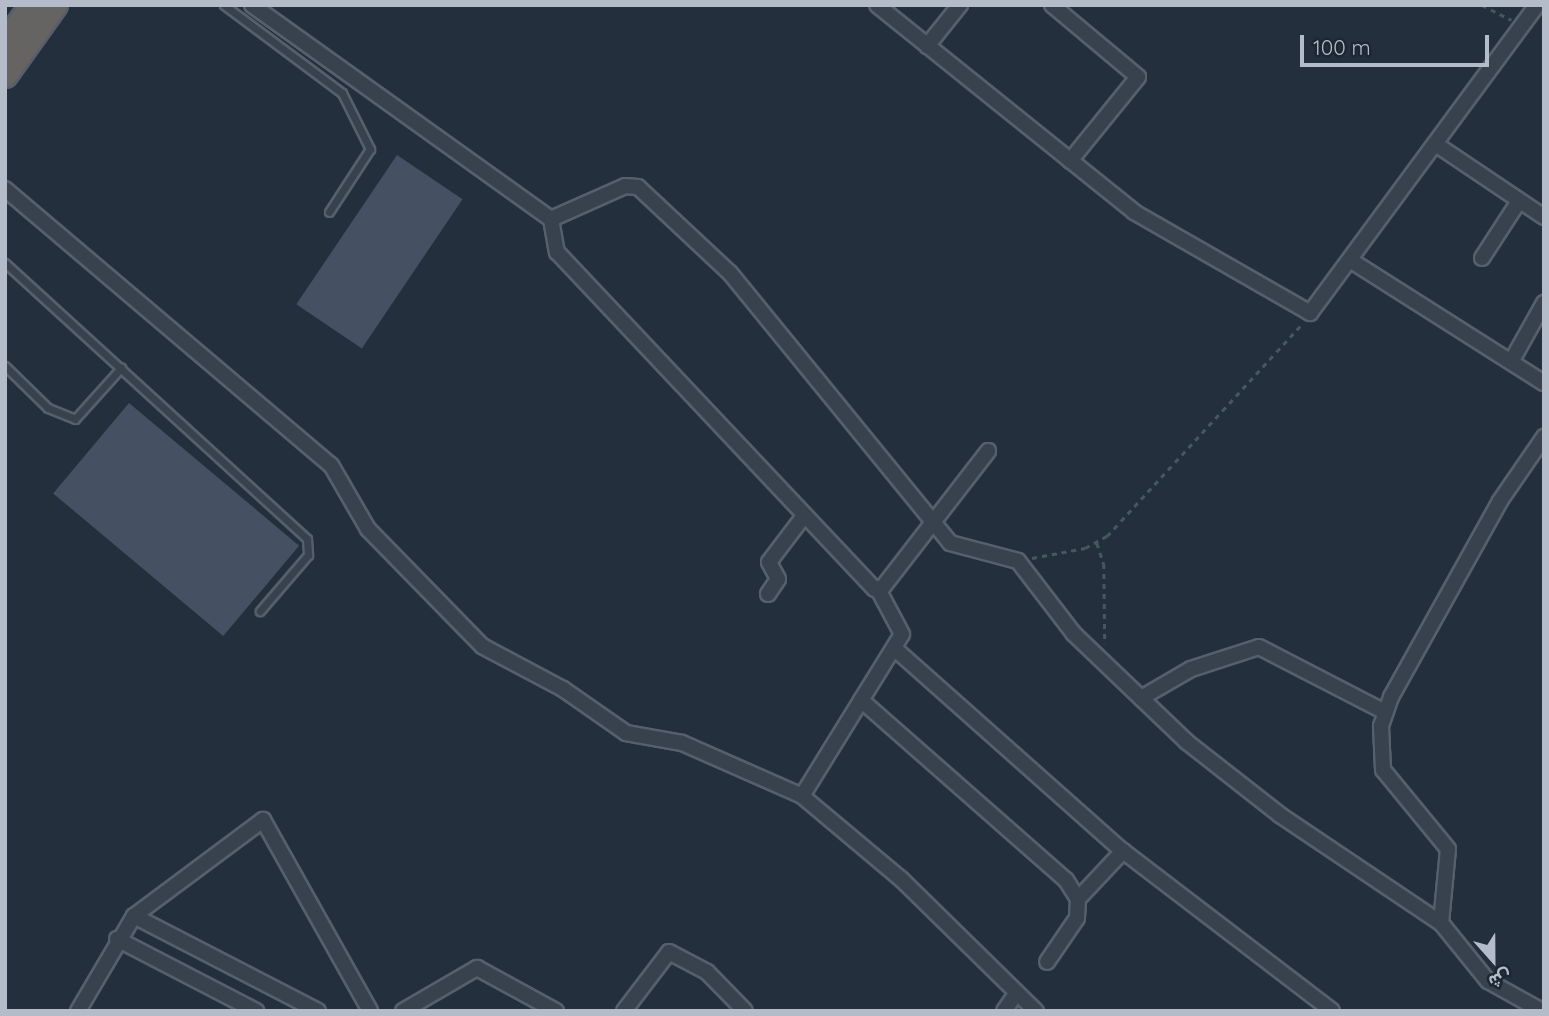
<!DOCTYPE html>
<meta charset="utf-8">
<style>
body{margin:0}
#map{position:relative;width:1549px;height:1016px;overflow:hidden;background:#242f3e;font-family:Quicksand,Vazirmatn,sans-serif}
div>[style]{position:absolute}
.building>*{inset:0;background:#455162;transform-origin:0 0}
.path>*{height:2.5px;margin-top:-1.25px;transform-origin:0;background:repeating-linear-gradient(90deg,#44595c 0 5px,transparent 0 10px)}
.roads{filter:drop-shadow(2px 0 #565f6c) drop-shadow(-2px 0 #565f6c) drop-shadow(0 2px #565f6c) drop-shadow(0 -2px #565f6c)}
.service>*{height:7px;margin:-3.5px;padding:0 3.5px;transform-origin:3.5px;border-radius:3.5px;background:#38414e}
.minor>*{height:14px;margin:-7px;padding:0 7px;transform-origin:7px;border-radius:7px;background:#38414e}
.trunk>*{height:24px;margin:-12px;padding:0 12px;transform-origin:12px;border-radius:12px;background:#656462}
span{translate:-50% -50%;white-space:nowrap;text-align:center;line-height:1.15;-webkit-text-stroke:5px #1d2633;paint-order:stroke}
.frame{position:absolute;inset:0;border:7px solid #b4bcc9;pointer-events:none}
.north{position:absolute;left:1458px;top:925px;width:70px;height:70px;-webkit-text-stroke:5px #1d2633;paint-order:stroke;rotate:159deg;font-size:19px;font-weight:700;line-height:28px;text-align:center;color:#b4bcc9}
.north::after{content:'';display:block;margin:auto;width:24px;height:32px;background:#b4bcc9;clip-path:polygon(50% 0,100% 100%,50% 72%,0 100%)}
.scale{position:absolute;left:1300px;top:35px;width:189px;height:32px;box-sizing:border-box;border:4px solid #b4bcc9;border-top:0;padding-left:9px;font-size:21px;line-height:24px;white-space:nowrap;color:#b4bcc9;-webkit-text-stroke:5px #1d2633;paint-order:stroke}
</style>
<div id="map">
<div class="building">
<i style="left:397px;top:155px;width:79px;height:180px;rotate:34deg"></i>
<i style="left:129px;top:403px;width:222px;height:118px;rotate:40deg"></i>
</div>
<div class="path">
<i style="left:1482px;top:5px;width:33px;rotate:27deg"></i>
<i style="left:1097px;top:543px;width:22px;rotate:72deg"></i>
<i style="left:1104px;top:564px;width:80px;rotate:89.3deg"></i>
<i style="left:1032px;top:558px;width:54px;rotate:-10.7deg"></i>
<i style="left:1085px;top:548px;width:25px;rotate:-29deg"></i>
<i style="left:1107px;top:536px;width:288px;rotate:-47.4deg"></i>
</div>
<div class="roads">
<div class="service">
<i style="left:224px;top:5px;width:147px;rotate:36.7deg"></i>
<i style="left:342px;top:93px;width:63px;rotate:63.4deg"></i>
<i style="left:370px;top:149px;width:75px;rotate:123.1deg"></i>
<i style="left:5px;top:263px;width:409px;rotate:42.4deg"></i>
<i style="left:307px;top:539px;width:16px;rotate:86deg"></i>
<i style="left:308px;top:555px;width:74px;rotate:130.6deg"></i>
<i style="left:5px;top:366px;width:60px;rotate:44.3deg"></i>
<i style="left:48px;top:408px;width:29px;rotate:22deg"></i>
<i style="left:75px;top:419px;width:69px;rotate:-48deg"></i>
</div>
<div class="minor">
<i style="left:252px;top:5px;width:368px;rotate:35.6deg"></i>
<i style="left:551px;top:219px;width:81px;rotate:-24deg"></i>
<i style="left:625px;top:186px;width:13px;rotate:4deg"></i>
<i style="left:638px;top:187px;width:126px;rotate:43.1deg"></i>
<i style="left:730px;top:273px;width:348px;rotate:50.8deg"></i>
<i style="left:950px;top:543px;width:70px;rotate:14.8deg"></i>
<i style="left:1018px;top:561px;width:92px;rotate:52.5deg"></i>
<i style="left:1074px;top:634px;width:156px;rotate:43.7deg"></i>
<i style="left:1187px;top:742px;width:118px;rotate:38.1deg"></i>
<i style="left:1280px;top:815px;width:194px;rotate:33.9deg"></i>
<i style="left:1441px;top:923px;width:75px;rotate:51deg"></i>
<i style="left:1488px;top:981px;width:62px;rotate:29.1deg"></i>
<i style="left:877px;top:5px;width:330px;rotate:38.8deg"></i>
<i style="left:1134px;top:212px;width:203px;rotate:29.8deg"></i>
<i style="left:1310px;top:313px;width:383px;rotate:-53.6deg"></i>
<i style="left:1052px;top:5px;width:112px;rotate:39.9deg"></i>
<i style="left:1138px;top:77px;width:108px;rotate:129deg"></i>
<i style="left:927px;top:46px;width:53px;rotate:-51.2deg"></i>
<i style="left:1437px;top:145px;width:129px;rotate:33.9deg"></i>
<i style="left:5px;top:189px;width:427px;rotate:40.3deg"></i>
<i style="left:331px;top:465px;width:74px;rotate:60deg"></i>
<i style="left:368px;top:529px;width:163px;rotate:45.7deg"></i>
<i style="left:482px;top:646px;width:92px;rotate:28deg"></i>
<i style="left:563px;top:689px;width:77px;rotate:34.9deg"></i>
<i style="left:626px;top:733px;width:57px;rotate:10.1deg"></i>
<i style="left:682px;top:743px;width:131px;rotate:23.8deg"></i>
<i style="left:802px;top:796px;width:129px;rotate:40deg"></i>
<i style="left:901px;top:879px;width:189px;rotate:44.4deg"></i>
<i style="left:551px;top:219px;width:34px;rotate:80deg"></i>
<i style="left:557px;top:252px;width:463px;rotate:46.7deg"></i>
<i style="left:875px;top:589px;width:8px;rotate:-14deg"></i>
<i style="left:883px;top:587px;width:172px;rotate:-52.3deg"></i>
<i style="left:1482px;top:258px;width:68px;rotate:-57deg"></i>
<i style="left:1350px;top:260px;width:230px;rotate:32.4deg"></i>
<i style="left:1511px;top:362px;width:68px;rotate:-60.8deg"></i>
<i style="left:768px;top:594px;width:18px;rotate:-56deg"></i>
<i style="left:778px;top:579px;width:19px;rotate:-118deg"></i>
<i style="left:769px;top:562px;width:58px;rotate:-52.7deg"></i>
<i style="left:894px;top:648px;width:306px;rotate:41.6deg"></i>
<i style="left:1123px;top:851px;width:263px;rotate:37.4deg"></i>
<i style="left:1141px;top:698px;width:58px;rotate:-30.1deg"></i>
<i style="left:1191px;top:669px;width:71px;rotate:-17.9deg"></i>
<i style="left:1259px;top:647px;width:142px;rotate:27.3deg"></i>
<i style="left:861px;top:700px;width:273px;rotate:41.3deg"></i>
<i style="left:1066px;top:880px;width:22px;rotate:58deg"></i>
<i style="left:1078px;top:899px;width:19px;rotate:93deg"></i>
<i style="left:1077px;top:918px;width:53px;rotate:124.3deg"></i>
<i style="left:802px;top:796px;width:190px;rotate:-58.3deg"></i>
<i style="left:902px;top:634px;width:51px;rotate:-118.1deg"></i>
<i style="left:1078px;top:899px;width:66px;rotate:-46.8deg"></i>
<i style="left:134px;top:916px;width:207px;rotate:27.3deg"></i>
<i style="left:1441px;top:923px;width:74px;rotate:-84.6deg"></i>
<i style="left:1448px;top:849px;width:102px;rotate:-129.4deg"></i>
<i style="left:1383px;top:770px;width:44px;rotate:-92.6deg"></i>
<i style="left:1381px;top:726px;width:31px;rotate:-71deg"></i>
<i style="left:1391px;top:697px;width:224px;rotate:-60.9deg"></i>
<i style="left:1500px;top:501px;width:78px;rotate:-55.5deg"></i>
<i style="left:117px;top:939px;width:157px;rotate:27.4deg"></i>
<i style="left:78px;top:1011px;width:110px;rotate:-59.5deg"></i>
<i style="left:134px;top:916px;width:161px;rotate:-36.7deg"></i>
<i style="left:263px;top:820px;width:219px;rotate:60.7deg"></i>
<i style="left:403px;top:1011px;width:86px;rotate:-30.2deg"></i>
<i style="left:477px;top:968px;width:90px;rotate:28.6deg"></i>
<i style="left:624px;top:1011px;width:74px;rotate:-52.7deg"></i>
<i style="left:669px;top:952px;width:43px;rotate:27.8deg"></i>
<i style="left:707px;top:972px;width:54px;rotate:45.7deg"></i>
<i style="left:1004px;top:1011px;width:21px;rotate:-55deg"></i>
</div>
<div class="trunk">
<i style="left:5px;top:44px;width:48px;rotate:-54.3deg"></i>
<i style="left:5px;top:75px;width:86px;rotate:-54.5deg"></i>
</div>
</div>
<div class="frame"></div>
<div class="north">ش</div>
<div class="scale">100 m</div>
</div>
